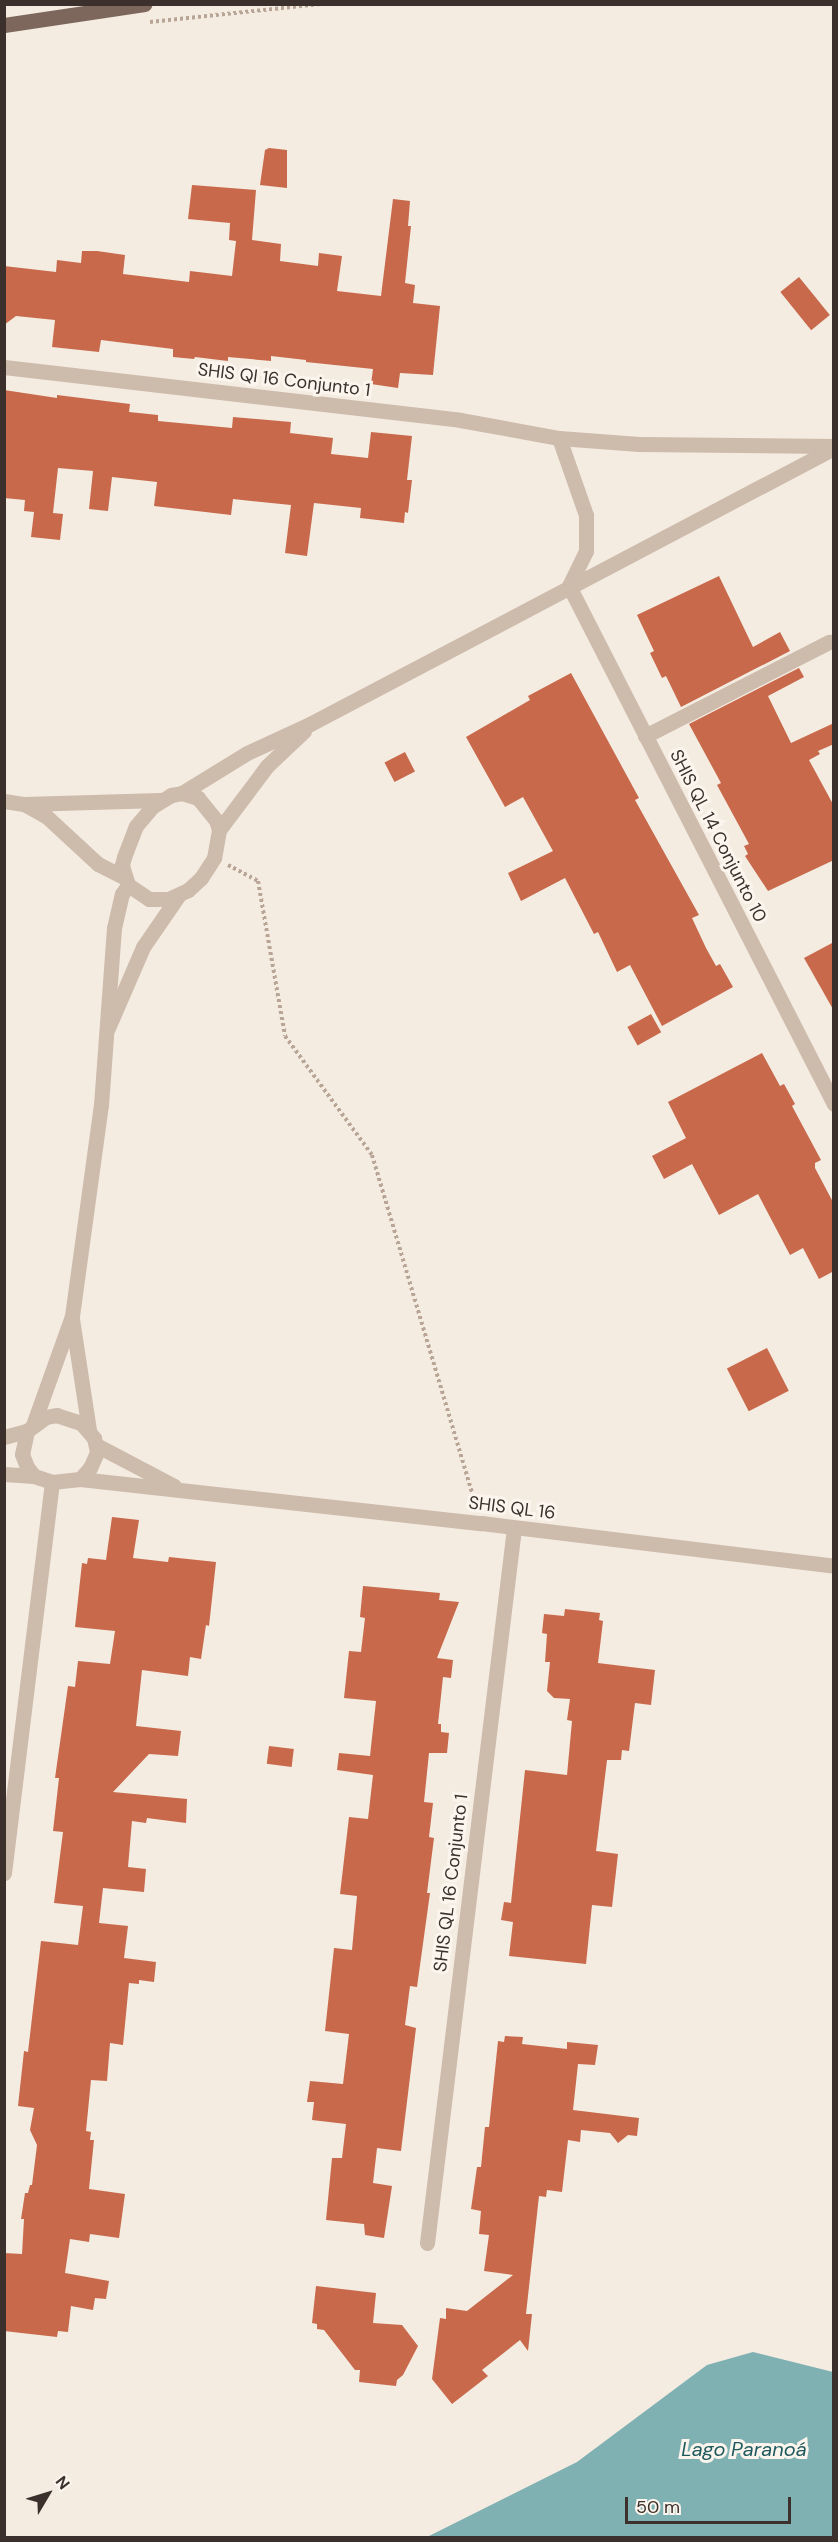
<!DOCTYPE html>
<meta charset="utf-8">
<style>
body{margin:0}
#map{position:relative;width:838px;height:2542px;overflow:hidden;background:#f4ebe1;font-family:"DM Sans",sans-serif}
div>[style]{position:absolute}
.water>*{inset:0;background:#7fb0b2}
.building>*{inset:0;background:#c8694b;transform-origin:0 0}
.path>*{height:4px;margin-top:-2px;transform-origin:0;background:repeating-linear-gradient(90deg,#b9a596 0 3px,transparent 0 6px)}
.minor>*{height:15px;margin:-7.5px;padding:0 7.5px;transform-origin:7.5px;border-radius:7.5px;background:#cdbbac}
.major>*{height:15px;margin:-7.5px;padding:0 7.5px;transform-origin:7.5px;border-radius:7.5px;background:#7d675c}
span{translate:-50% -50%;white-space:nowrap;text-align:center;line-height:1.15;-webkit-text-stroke:6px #fbf5ee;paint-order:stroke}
.street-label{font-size:18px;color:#3b302b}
.water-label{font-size:20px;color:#1f5a5e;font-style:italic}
.frame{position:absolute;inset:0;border:6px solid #3b302b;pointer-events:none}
.north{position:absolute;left:18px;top:2464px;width:60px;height:60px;-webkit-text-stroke:4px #fbf5ee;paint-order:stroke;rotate:52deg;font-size:16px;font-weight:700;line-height:24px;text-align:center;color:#3b302b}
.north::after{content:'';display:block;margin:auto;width:21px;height:27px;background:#3b302b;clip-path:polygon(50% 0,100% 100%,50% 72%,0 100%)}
.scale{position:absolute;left:625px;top:2497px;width:166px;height:27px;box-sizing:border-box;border:3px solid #3b302b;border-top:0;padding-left:8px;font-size:18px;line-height:21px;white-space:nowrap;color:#3b302b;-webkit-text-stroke:4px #fbf5ee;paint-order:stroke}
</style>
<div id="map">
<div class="water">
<i style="clip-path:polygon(753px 2352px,833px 2372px,833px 2537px,427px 2537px,577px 2462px,707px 2365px)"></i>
</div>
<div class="building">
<i style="clip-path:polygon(269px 148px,287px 150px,287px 188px,260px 185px,265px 150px)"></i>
<i style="clip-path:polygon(192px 185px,256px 190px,252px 240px,281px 244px,280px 261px,318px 266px,319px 253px,342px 256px,337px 291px,381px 296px,393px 199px,410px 201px,408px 226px,411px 226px,405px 283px,415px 285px,413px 303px,440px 306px,433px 375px,400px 373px,398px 388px,371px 384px,373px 369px,306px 362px,306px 360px,271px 356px,271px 361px,228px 357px,228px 361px,195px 357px,194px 359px,173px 357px,173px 349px,101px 340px,99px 352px,52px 347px,55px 320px,16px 316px,4px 325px,4px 266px,56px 272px,57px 260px,81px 263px,82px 251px,97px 251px,125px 255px,123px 274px,189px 282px,190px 271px,232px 276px,236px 241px,229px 240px,230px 223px,188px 219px)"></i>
<i style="left:799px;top:277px;width:49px;height:24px;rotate:51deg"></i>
<i style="clip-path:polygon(4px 390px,57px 398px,57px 395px,130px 404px,129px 412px,158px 415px,158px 421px,232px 428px,233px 417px,291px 422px,290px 433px,333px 438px,331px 454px,368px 458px,371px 432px,412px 436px,407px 480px,412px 480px,408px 513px,405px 512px,404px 523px,360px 518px,361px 508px,314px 503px,307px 556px,285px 553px,291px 505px,233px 499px,231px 515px,154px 506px,157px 482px,112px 477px,108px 511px,89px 509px,93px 471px,58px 468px,53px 513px,63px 514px,60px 540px,31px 537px,34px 512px,24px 511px,25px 500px,4px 498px)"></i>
<i style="clip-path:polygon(719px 576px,753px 647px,780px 632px,790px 651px,681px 707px,666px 676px,662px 678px,650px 653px,654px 651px,637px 615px)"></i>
<i style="clip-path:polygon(799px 668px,804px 677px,768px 696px,791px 743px,834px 723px,834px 744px,818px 751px,820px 754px,809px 760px,834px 806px,834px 860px,768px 891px,745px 856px,748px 854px,744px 846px,749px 844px,717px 785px,721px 783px,689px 724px)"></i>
<i style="clip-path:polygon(571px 673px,639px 798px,635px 800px,699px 915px,692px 918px,706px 948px,716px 966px,720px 964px,733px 987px,662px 1026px,630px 965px,617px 972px,598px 932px,594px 934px,565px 878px,521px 901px,508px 873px,553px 851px,523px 797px,505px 807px,466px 737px,530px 700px,528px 696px)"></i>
<i style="left:405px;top:752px;width:22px;height:23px;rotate:63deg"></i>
<i style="clip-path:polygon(834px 942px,834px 1011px,804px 958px)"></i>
<i style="left:651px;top:1014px;width:21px;height:27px;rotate:61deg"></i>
<i style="clip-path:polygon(762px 1053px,780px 1086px,784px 1084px,795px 1104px,792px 1106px,821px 1160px,815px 1163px,815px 1168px,834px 1204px,834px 1271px,819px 1279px,803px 1248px,790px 1255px,758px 1194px,719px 1215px,692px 1164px,664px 1179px,652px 1156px,686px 1138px,668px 1102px)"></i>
<i style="left:767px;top:1348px;width:48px;height:45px;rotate:63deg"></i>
<i style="clip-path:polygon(112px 1517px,139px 1520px,133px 1558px,168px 1562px,169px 1557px,216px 1562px,209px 1626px,206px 1625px,201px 1659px,190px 1657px,188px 1676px,142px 1670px,136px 1726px,181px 1731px,178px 1756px,149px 1754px,113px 1792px,187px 1799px,186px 1823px,147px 1818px,146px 1823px,132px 1821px,128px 1867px,146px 1869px,144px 1892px,103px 1888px,99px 1923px,128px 1926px,124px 1958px,156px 1962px,154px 1982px,139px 1980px,139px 1984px,129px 1983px,123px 2045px,110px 2043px,107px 2081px,91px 2080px,86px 2131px,91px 2132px,90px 2140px,94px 2140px,89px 2189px,125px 2194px,119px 2238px,90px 2234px,89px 2242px,70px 2239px,65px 2273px,109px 2281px,106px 2299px,95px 2298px,93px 2310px,71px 2306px,68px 2332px,58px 2331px,57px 2337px,4px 2331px,4px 2253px,22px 2254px,24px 2219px,21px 2219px,25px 2193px,28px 2193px,30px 2185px,32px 2185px,37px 2145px,30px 2130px,34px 2108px,18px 2106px,24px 2051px,28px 2052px,41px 1941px,78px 1945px,83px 1906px,54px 1903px,63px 1832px,53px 1831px,59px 1778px,55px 1778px,68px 1686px,75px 1687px,78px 1661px,110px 1664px,115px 1631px,75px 1627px,82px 1563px,87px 1564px,88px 1558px,106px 1560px)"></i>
<i style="clip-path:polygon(363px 1586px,440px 1593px,439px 1600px,459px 1602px,437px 1658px,453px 1660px,451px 1678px,443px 1677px,438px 1724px,441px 1724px,441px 1732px,449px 1733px,447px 1753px,429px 1753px,424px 1802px,433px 1803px,429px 1837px,434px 1838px,427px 1893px,430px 1893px,417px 1987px,410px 1986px,405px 2025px,416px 2028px,401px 2151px,377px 2148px,373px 2183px,392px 2186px,384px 2238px,365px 2235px,364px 2224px,326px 2220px,332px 2158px,342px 2158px,346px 2124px,312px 2120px,314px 2102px,307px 2102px,310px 2081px,343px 2084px,349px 2034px,325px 2031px,334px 1948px,352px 1950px,357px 1896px,340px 1894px,349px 1817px,368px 1819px,373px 1775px,337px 1770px,339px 1753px,370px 1756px,376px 1701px,344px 1698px,349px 1651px,361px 1652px,365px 1618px,360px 1617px)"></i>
<i style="clip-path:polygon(565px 1609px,600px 1613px,599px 1620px,603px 1621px,598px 1663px,655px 1670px,651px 1705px,635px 1703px,629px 1751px,622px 1750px,621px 1760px,607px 1760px,596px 1851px,618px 1854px,612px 1907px,592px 1905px,586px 1964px,509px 1956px,513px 1922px,501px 1920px,504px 1902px,511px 1903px,525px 1770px,567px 1775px,572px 1721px,567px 1720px,570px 1699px,554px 1698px,547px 1691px,550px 1662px,545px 1662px,547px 1634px,542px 1633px,544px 1614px,564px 1616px)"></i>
<i style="left:269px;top:1746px;width:25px;height:18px;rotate:7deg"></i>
<i style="clip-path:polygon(505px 2036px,523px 2037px,522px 2044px,567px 2049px,567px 2042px,598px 2045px,595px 2065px,578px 2064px,573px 2110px,639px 2118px,637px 2136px,628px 2135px,618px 2143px,610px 2133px,581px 2130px,580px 2142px,568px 2140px,562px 2192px,547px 2190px,546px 2197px,539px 2196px,526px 2314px,532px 2314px,528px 2351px,520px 2340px,482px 2370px,488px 2376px,452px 2404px,432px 2379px,440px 2318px,446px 2319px,446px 2308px,467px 2311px,513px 2275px,484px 2271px,489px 2235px,479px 2234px,481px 2211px,471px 2209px,477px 2167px,481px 2167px,485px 2127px,489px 2127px,498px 2041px,504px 2042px)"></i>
<i style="clip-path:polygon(316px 2286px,376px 2293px,373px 2323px,402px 2325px,418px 2346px,403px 2375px,397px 2380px,396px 2386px,359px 2382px,360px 2370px,355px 2370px,324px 2330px,317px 2329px,317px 2324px,312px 2323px)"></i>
</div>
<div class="path">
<i style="left:150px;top:22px;width:171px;rotate:-6deg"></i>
<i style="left:228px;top:865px;width:34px;rotate:28deg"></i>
<i style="left:258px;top:881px;width:157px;rotate:80.1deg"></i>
<i style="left:285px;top:1036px;width:147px;rotate:53.8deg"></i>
<i style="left:372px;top:1155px;width:365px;rotate:73.5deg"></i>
</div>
<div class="minor">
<i style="left:4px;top:367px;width:459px;rotate:6.6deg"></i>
<i style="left:460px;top:420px;width:101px;rotate:10.3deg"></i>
<i style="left:559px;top:438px;width:80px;rotate:4.3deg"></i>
<i style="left:639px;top:444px;width:195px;rotate:0.6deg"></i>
<i style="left:559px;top:438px;width:82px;rotate:70.7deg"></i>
<i style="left:586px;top:515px;width:36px;rotate:90deg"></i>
<i style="left:586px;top:551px;width:39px;rotate:116deg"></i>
<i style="left:569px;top:586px;width:582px;rotate:62.91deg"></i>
<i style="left:645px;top:736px;width:207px;rotate:-27.1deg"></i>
<i style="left:182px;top:793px;width:76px;rotate:-31.6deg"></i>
<i style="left:247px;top:753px;width:69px;rotate:-24.7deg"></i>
<i style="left:310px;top:724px;width:592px;rotate:-27.78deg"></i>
<i style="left:182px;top:793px;width:17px;rotate:17deg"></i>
<i style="left:198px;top:798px;width:28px;rotate:51deg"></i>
<i style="left:216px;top:820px;width:10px;rotate:73deg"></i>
<i style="left:219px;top:830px;width:28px;rotate:100deg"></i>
<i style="left:214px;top:858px;width:24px;rotate:123deg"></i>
<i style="left:201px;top:878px;width:18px;rotate:137deg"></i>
<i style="left:188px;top:890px;width:21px;rotate:155deg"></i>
<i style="left:169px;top:899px;width:20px;rotate:180deg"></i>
<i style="left:149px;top:899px;width:25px;rotate:-146deg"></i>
<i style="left:128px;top:885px;width:21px;rotate:-107deg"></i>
<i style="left:122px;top:865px;width:8px;rotate:-76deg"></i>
<i style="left:124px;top:857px;width:33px;rotate:-69deg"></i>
<i style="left:136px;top:826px;width:26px;rotate:-50deg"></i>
<i style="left:153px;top:806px;width:21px;rotate:-31deg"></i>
<i style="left:171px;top:795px;width:11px;rotate:-10deg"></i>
<i style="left:4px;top:801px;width:20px;rotate:9deg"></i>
<i style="left:24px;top:804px;width:25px;rotate:29deg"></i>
<i style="left:46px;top:816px;width:71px;rotate:42.7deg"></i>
<i style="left:98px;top:864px;width:31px;rotate:27deg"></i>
<i style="left:24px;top:804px;width:136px;rotate:-1.7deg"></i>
<i style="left:219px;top:830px;width:80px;rotate:-53.1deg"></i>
<i style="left:267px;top:766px;width:51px;rotate:-43.4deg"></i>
<i style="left:108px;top:1028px;width:88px;rotate:-66.6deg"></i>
<i style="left:143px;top:947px;width:62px;rotate:-55.5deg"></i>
<i style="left:72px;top:1319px;width:112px;rotate:81.3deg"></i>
<i style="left:33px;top:1425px;width:116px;rotate:-70.3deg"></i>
<i style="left:72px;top:1316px;width:213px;rotate:-82.2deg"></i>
<i style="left:101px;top:1105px;width:177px;rotate:-85.8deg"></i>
<i style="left:114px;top:928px;width:35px;rotate:-77deg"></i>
<i style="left:122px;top:894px;width:11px;rotate:-56deg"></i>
<i style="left:4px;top:1437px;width:24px;rotate:-15deg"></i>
<i style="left:96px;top:1445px;width:88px;rotate:27.7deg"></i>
<i style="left:4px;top:1474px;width:30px;rotate:4deg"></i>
<i style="left:80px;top:1479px;width:15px;rotate:-48deg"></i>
<i style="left:90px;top:1468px;width:17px;rotate:-66deg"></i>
<i style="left:97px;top:1452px;width:14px;rotate:-102deg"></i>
<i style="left:94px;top:1438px;width:20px;rotate:-131deg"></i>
<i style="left:81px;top:1423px;width:25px;rotate:-162deg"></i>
<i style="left:57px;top:1415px;width:11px;rotate:170deg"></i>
<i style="left:46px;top:1417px;width:24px;rotate:144deg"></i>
<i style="left:27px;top:1431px;width:24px;rotate:102deg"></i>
<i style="left:22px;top:1454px;width:14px;rotate:69deg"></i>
<i style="left:27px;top:1467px;width:11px;rotate:52deg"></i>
<i style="left:34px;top:1476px;width:19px;rotate:18deg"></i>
<i style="left:52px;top:1482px;width:28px;rotate:-6deg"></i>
<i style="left:80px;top:1479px;width:403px;rotate:6.3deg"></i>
<i style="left:481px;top:1523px;width:356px;rotate:6.9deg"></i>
<i style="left:4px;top:1873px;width:394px;rotate:-83deg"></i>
<i style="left:427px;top:2243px;width:720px;rotate:-83.06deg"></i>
</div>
<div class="major">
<i style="left:4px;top:25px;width:142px;rotate:-8.5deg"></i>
</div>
<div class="street-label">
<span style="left:284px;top:380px;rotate:7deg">SHIS QI 16 Conjunto 1</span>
<span style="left:718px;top:836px;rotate:63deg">SHIS QL 14 Conjunto 10</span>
<span style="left:512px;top:1508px;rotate:7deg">SHIS QL 16</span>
<span style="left:451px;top:1883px;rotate:-83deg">SHIS QL 16 Conjunto 1</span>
</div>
<div class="water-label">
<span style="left:744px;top:2449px">Lago Paranoá</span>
</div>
<div class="frame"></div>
<div class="north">N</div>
<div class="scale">50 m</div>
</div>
